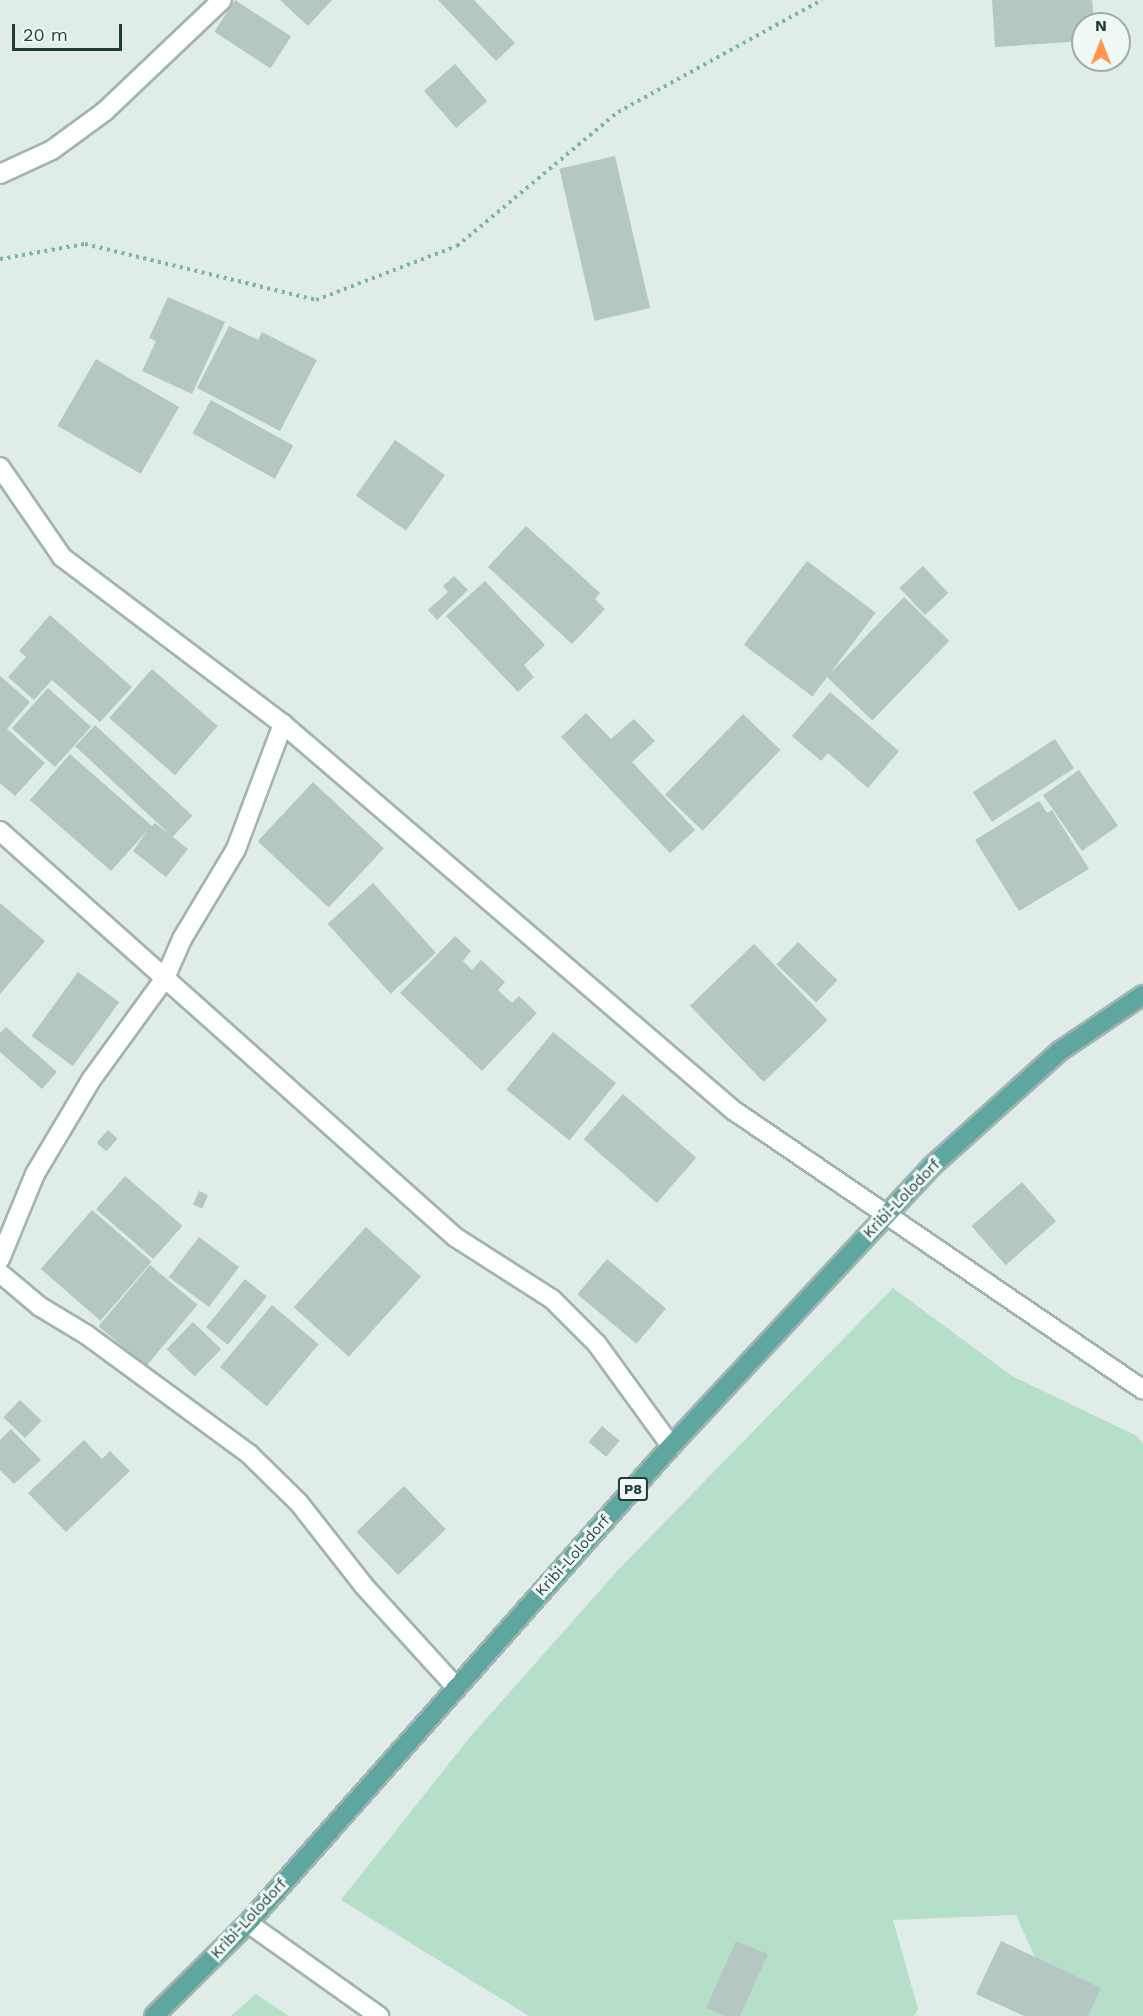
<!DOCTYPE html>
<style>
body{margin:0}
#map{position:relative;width:1143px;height:2016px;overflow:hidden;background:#dfece8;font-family:"Work Sans",sans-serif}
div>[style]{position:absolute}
.green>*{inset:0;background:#b5dfc8}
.building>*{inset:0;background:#b4c7c2;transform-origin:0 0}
.path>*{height:4px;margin-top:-2px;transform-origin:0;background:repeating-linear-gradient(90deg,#7cb3ab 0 3px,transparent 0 7.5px)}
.roads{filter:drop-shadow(2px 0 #a1b4b0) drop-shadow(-2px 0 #a1b4b0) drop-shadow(0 2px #a1b4b0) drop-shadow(0 -2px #a1b4b0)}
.minor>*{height:18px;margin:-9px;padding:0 9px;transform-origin:9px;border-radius:9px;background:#fff}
.primary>*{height:18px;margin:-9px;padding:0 9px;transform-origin:9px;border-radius:9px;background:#5fa6a0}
span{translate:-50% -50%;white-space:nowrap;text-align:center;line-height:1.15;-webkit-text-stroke:6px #f0f8f5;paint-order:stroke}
.shield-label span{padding:2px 4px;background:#f0f8f5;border:2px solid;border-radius:4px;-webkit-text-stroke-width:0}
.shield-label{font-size:14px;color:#1e3d3a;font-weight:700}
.street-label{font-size:15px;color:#1e3d3a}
.north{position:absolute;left:1071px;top:12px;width:60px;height:60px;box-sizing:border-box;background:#f0f8f5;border:2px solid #9cadaa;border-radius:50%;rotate:0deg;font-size:16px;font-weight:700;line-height:24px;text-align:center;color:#1e3d3a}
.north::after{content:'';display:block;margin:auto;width:21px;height:27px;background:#ff964a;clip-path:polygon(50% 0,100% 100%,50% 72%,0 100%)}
.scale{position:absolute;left:12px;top:24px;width:110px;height:27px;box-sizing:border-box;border:3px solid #1e3d3a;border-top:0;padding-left:8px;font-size:18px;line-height:21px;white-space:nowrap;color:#1e3d3a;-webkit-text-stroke:4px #f0f8f5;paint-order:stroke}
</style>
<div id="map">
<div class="green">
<i style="clip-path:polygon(893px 1288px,1012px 1376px,1137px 1436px,1143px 1444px,1143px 2016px,1061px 2016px,1016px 1915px,893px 1920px,918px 2009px,914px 2016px,529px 2016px,341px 1900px,470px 1737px,619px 1569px)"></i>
<i style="clip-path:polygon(256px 1994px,289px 2016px,231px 2016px)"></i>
</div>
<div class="building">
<i style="left:235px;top:0;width:67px;height:38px;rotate:33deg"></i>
<i style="clip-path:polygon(280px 0,332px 0,308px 26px)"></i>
<i style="clip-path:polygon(438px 0,474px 0,515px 43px,496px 61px)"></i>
<i style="clip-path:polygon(992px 0,1092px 0,1094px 24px,1083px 24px,1083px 41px,995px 47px)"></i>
<i style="left:455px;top:64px;width:49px;height:41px;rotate:49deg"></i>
<i style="left:615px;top:156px;width:156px;height:57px;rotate:77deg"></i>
<i style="clip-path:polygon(168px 297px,225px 322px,192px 394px,142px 371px,156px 341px,149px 338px)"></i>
<i style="clip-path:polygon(229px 326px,258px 340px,262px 332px,317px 360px,280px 431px,197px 388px)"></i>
<i style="left:96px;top:359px;width:96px;height:77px;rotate:30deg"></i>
<i style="left:211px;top:400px;width:94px;height:38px;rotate:29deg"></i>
<i style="left:395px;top:440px;width:61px;height:68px;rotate:35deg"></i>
<i style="clip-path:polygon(526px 526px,600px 593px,595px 599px,605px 609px,572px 644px,488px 567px)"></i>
<i style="left:807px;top:561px;width:86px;height:105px;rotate:37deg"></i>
<i style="left:923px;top:566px;width:37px;height:32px;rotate:47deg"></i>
<i style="clip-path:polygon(454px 576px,468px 590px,437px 620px,428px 610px,448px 592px,443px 586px)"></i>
<i style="clip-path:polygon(485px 581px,545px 645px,524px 665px,534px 677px,518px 692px,446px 616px)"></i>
<i style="left:904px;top:597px;width:63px;height:111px;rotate:44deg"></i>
<i style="clip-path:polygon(50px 615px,132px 687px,100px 722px,52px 680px,34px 700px,8px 677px,26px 657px,19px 651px)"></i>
<i style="left:152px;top:669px;width:87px;height:65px;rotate:41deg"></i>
<i style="clip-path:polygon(0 676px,30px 702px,7px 729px,45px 763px,15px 796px,0 783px)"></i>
<i style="left:48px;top:688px;width:58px;height:54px;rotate:42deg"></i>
<i style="clip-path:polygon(830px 692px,899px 751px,868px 788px,828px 753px,821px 761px,792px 736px)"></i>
<i style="clip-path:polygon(586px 713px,611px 739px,634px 719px,655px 741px,632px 762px,695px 830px,670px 853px,561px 737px)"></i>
<i style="left:743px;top:714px;width:52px;height:112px;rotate:44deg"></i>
<i style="left:95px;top:725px;width:133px;height:29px;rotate:43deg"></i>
<i style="left:1055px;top:739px;width:35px;height:98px;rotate:57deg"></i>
<i style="clip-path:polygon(70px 754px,152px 826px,155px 823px,188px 849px,166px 877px,133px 851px,148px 830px,111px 871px,30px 800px)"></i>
<i style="left:1079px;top:770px;width:68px;height:44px;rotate:55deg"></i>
<i style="left:313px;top:782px;width:97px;height:81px;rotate:43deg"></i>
<i style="clip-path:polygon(1039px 801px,1047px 813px,1052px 810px,1089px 869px,1019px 911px,975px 840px)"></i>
<i style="left:373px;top:883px;width:94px;height:61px;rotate:48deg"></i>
<i style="clip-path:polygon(0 903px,45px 941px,0 994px)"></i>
<i style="clip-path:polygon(455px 936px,471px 951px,463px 961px,472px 970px,481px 960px,505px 982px,498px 990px,512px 1003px,519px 996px,537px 1013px,482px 1071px,400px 993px)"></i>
<i style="left:798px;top:942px;width:55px;height:31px;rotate:44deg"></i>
<i style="left:754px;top:944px;width:106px;height:89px;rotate:46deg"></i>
<i style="left:78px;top:972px;width:51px;height:79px;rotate:36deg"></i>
<i style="clip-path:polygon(6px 1027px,57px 1072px,42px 1089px,0 1052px,0 1033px)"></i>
<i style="left:553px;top:1032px;width:81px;height:74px;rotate:39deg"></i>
<i style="left:623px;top:1094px;width:97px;height:60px;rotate:41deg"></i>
<i style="left:108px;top:1130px;width:13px;height:17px;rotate:42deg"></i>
<i style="left:125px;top:1176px;width:76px;height:44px;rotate:41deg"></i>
<i style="left:1022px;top:1182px;width:52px;height:67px;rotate:49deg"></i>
<i style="left:199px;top:1191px;width:10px;height:15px;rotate:24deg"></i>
<i style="left:92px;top:1210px;width:79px;height:78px;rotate:41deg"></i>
<i style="left:366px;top:1227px;width:74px;height:108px;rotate:42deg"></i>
<i style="left:199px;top:1237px;width:50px;height:50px;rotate:37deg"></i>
<i style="left:607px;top:1259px;width:77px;height:46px;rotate:40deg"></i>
<i style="left:150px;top:1265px;width:62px;height:80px;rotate:40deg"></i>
<i style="left:245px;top:1279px;width:28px;height:62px;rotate:39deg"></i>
<i style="left:272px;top:1305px;width:61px;height:81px;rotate:40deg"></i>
<i style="left:193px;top:1322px;width:39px;height:38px;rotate:44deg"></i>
<i style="left:20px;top:1400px;width:30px;height:24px;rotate:44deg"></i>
<i style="left:602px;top:1426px;width:23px;height:21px;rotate:40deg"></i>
<i style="clip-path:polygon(11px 1429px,41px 1460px,14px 1484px,0 1470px,0 1440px)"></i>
<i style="clip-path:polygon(84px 1440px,102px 1459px,110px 1451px,130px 1471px,66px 1532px,28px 1493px)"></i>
<i style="left:404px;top:1486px;width:60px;height:66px;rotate:46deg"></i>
<i style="clip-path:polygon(736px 1941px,768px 1954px,740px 2016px,725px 2016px,706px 2008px)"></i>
<i style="clip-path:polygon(1001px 1941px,1101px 1988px,1088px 2016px,1024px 2016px,976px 1994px)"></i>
</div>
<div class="path">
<i style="left:0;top:259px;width:86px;rotate:-10deg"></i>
<i style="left:85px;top:244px;width:238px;rotate:13.6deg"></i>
<i style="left:316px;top:300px;width:151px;rotate:-21deg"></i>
<i style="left:457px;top:246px;width:209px;rotate:-39.8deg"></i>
<i style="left:618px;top:112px;width:233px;rotate:-28.8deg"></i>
</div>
<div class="roads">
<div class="minor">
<i style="left:0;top:174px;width:57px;rotate:-24.8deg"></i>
<i style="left:52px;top:150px;width:66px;rotate:-36.3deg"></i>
<i style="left:105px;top:111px;width:161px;rotate:-43.5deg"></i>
<i style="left:0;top:467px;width:109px;rotate:55.4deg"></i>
<i style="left:62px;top:557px;width:277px;rotate:37.1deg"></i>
<i style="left:283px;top:724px;width:593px;rotate:40.62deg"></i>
<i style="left:733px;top:1110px;width:496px;rotate:34.3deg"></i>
<i style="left:0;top:831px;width:610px;rotate:41.74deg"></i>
<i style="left:455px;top:1237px;width:115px;rotate:32.6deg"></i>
<i style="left:552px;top:1299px;width:64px;rotate:45deg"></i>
<i style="left:597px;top:1344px;width:126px;rotate:54deg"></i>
<i style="left:0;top:1259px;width:92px;rotate:-67.6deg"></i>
<i style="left:35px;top:1174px;width:109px;rotate:-59.2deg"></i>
<i style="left:91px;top:1080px;width:126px;rotate:-54deg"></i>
<i style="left:165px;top:978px;width:43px;rotate:-66.4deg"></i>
<i style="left:182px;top:939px;width:105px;rotate:-59deg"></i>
<i style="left:236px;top:849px;width:134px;rotate:-69.4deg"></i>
<i style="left:0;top:1273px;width:51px;rotate:40.2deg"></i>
<i style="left:39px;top:1306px;width:56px;rotate:31.1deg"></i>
<i style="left:87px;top:1335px;width:201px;rotate:36.3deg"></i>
<i style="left:249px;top:1454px;width:70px;rotate:44.4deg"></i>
<i style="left:299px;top:1503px;width:105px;rotate:51.9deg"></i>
<i style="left:364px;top:1586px;width:137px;rotate:47.7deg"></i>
<i style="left:248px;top:1923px;width:161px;rotate:35.4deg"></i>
</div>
<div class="primary">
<i style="left:154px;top:2016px;width:132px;rotate:-44.7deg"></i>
<i style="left:248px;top:1923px;width:638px;rotate:-48.43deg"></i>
<i style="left:671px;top:1446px;width:381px;rotate:-47deg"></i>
<i style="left:931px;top:1167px;width:173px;rotate:-42deg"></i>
<i style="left:1060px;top:1051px;width:100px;rotate:-34deg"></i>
</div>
</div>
<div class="shield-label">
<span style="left:633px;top:1489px">P8</span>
</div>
<div class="street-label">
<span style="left:902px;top:1199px;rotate:-46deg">Kribi-Lolodorf</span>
<span style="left:573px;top:1556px;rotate:-48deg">Kribi-Lolodorf</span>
<span style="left:249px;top:1919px;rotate:-47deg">Kribi-Lolodorf</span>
</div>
<div class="north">N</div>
<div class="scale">20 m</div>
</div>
